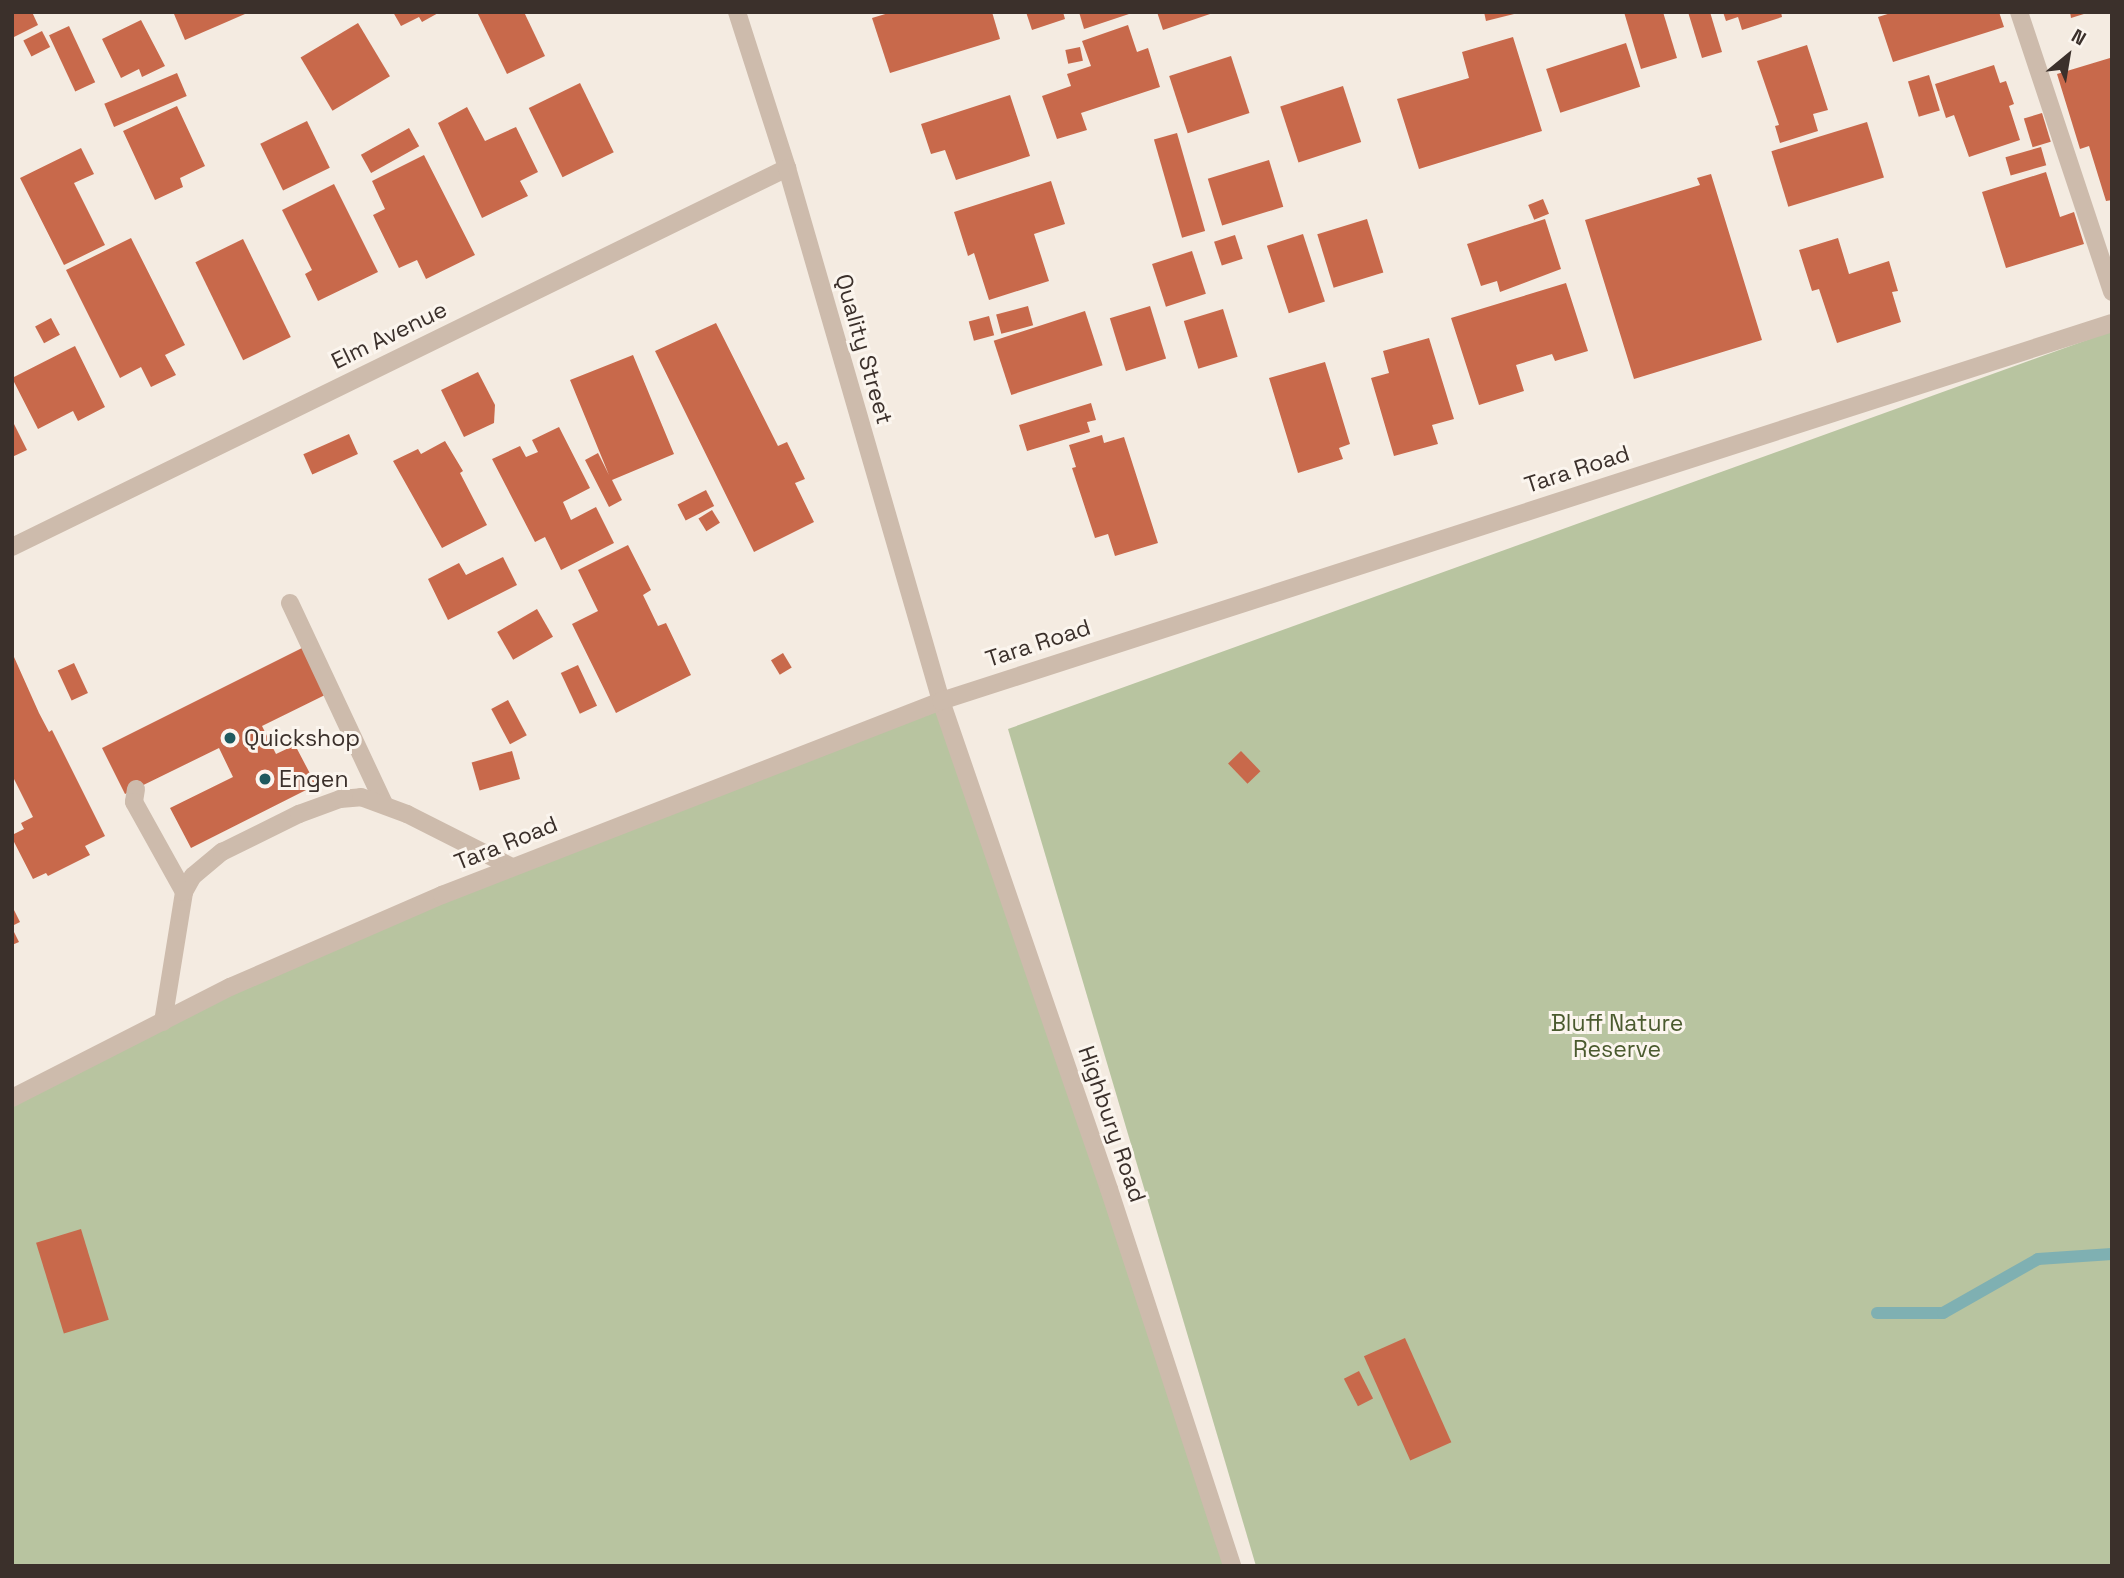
<!DOCTYPE html>
<style>
body{margin:0}
#map{position:relative;width:2124px;height:1578px;overflow:hidden;background:#f4ebe1;font-family:"Space Grotesk",sans-serif}
div>[style]{position:absolute}
.green>*{inset:0;background:#b8c4a0}
.stream>*{height:12px;margin:-6px;padding:0 6px;transform-origin:6px;border-radius:6px;background:#7fb0b2}
.building>*{inset:0;background:#c8694b;transform-origin:0 0}
.service>*{height:18px;margin:-9px;padding:0 9px;transform-origin:9px;border-radius:9px;background:#cdbbac}
.minor>*{height:18px;margin:-9px;padding:0 9px;transform-origin:9px;border-radius:9px;background:#cdbbac}
.tertiary>*{height:18px;margin:-9px;padding:0 9px;transform-origin:9px;border-radius:9px;background:#cdbbac}
.dots>*{width:19px;height:19px;translate:-50% -50%;box-sizing:border-box;border:4px solid #fbf5ee;border-radius:50%}
span{translate:-50% -50%;white-space:nowrap;text-align:center;line-height:1.15;-webkit-text-stroke:6px #fbf5ee;paint-order:stroke}
.street-label{font-size:23px;color:#3b302b}
.poi-label{font-size:23px;color:#3b302b}
.left{translate:0 -50%;text-align:left}
.park-label{font-size:23px;color:#4a5a2e}
.frame{position:absolute;inset:0;border:14px solid #3b302b;pointer-events:none}
.north{position:absolute;left:2033px;top:21px;width:70px;height:70px;-webkit-text-stroke:5px #fbf5ee;paint-order:stroke;rotate:30deg;font-size:19px;font-weight:700;line-height:28px;text-align:center;color:#3b302b}
.north::after{content:'';display:block;margin:auto;width:24px;height:32px;background:#3b302b;clip-path:polygon(50% 0,100% 100%,50% 72%,0 100%)}
</style>
<div id="map">
<div class="green">
<i style="clip-path:polygon(2112px 331px,2112px 1566px,1256px 1566px,1008px 729px)"></i>
<i style="clip-path:polygon(941px 701px,1229px 1566px,12px 1566px,12px 1107px,222px 993px)"></i>
</div>
<div class="stream">
<i style="left:1877px;top:1313px;width:66px"></i>
<i style="left:1943px;top:1313px;width:109px;rotate:-29.6deg"></i>
<i style="left:2038px;top:1259px;width:74px;rotate:-3.9deg"></i>
</div>
<div class="building">
<i style="clip-path:polygon(12px 12px,32px 12px,38px 25px,12px 38px)"></i>
<i style="clip-path:polygon(178px 12px,244px 12px,245px 14px,185px 40px,174px 14px)"></i>
<i style="clip-path:polygon(393px 12px,440px 12px,422px 22px,419px 17px,401px 26px)"></i>
<i style="clip-path:polygon(477px 12px,524px 12px,545px 56px,507px 74px)"></i>
<i style="clip-path:polygon(892px 12px,992px 12px,1000px 39px,890px 73px,872px 18px)"></i>
<i style="clip-path:polygon(1026px 12px,1063px 12px,1065px 19px,1032px 30px)"></i>
<i style="clip-path:polygon(1079px 12px,1132px 12px,1132px 13px,1084px 29px)"></i>
<i style="clip-path:polygon(1157px 12px,1213px 12px,1213px 13px,1163px 30px)"></i>
<i style="clip-path:polygon(1484px 12px,1518px 12px,1518px 13px,1486px 21px)"></i>
<i style="clip-path:polygon(1624px 12px,1663px 12px,1677px 58px,1641px 69px)"></i>
<i style="clip-path:polygon(1688px 12px,1710px 12px,1722px 52px,1702px 58px)"></i>
<i style="clip-path:polygon(1723px 12px,1781px 12px,1782px 17px,1742px 30px,1738px 17px,1726px 21px)"></i>
<i style="clip-path:polygon(1894px 12px,1999px 12px,2004px 27px,1893px 62px,1878px 17px)"></i>
<i style="clip-path:polygon(2070px 12px,2086px 12px,2087px 13px,2071px 18px)"></i>
<i style="clip-path:polygon(141px 20px,165px 66px,142px 77px,139px 69px,121px 78px,102px 39px)"></i>
<i style="left:358px;top:23px;width:62px;height:67px;rotate:59deg"></i>
<i style="clip-path:polygon(1128px 25px,1137px 52px,1148px 48px,1160px 87px,1081px 113px,1087px 130px,1057px 139px,1042px 96px,1071px 86px,1067px 74px,1091px 66px,1082px 41px)"></i>
<i style="left:69px;top:26px;width:62px;height:22px;rotate:65deg"></i>
<i style="left:42px;top:31px;width:18px;height:21px;rotate:63deg"></i>
<i style="clip-path:polygon(1513px 37px,1542px 131px,1419px 169px,1397px 99px,1469px 78px,1462px 52px)"></i>
<i style="left:1626px;top:43px;width:46px;height:84px;rotate:72deg"></i>
<i style="clip-path:polygon(1807px 45px,1828px 110px,1813px 114px,1818px 131px,1780px 143px,1775px 126px,1779px 125px,1757px 61px)"></i>
<i style="left:1080px;top:47px;width:14px;height:15px;rotate:78deg"></i>
<i style="left:1231px;top:56px;width:60px;height:65px;rotate:72deg"></i>
<i style="clip-path:polygon(2110px 58px,2112px 200px,2106px 201px,2089px 146px,2080px 149px,2057px 74px)"></i>
<i style="clip-path:polygon(1994px 65px,2000px 83px,2006px 81px,2014px 104px,2009px 106px,2020px 140px,1969px 157px,1954px 115px,1946px 118px,1935px 84px)"></i>
<i style="left:177px;top:73px;width:25px;height:79px;rotate:67deg"></i>
<i style="left:1929px;top:75px;width:37px;height:22px;rotate:73deg"></i>
<i style="left:580px;top:83px;width:77px;height:57px;rotate:64deg"></i>
<i style="left:1343px;top:86px;width:59px;height:66px;rotate:72deg"></i>
<i style="clip-path:polygon(1010px 95px,1030px 156px,956px 180px,945px 150px,931px 154px,921px 124px)"></i>
<i style="clip-path:polygon(177px 106px,205px 166px,180px 178px,183px 187px,155px 200px,123px 131px)"></i>
<i style="clip-path:polygon(467px 107px,485px 141px,516px 127px,538px 172px,520px 181px,528px 196px,482px 218px,438px 123px)"></i>
<i style="left:2042px;top:113px;width:30px;height:19px;rotate:73deg"></i>
<i style="left:307px;top:121px;width:52px;height:52px;rotate:64deg"></i>
<i style="left:1867px;top:122px;width:58px;height:100px;rotate:73deg"></i>
<i style="left:409px;top:128px;width:21px;height:55px;rotate:61deg"></i>
<i style="left:1177px;top:133px;width:102px;height:24px;rotate:74deg"></i>
<i style="left:2041px;top:147px;width:19px;height:37px;rotate:74deg"></i>
<i style="clip-path:polygon(81px 148px,94px 174px,74px 183px,105px 245px,64px 265px,20px 178px)"></i>
<i style="clip-path:polygon(424px 155px,475px 255px,426px 279px,417px 260px,399px 268px,373px 215px,385px 209px,372px 181px)"></i>
<i style="left:1269px;top:160px;width:49px;height:64px;rotate:73deg"></i>
<i style="clip-path:polygon(2046px 172px,2060px 217px,2074px 212px,2084px 244px,2006px 268px,1982px 192px)"></i>
<i style="clip-path:polygon(1711px 174px,1762px 340px,1634px 379px,1585px 220px,1700px 185px,1697px 178px)"></i>
<i style="clip-path:polygon(1051px 181px,1065px 224px,1034px 234px,1049px 281px,989px 300px,974px 253px,968px 256px,954px 212px)"></i>
<i style="clip-path:polygon(334px 184px,378px 272px,318px 301px,305px 274px,312px 270px,282px 210px)"></i>
<i style="left:1543px;top:199px;width:16px;height:16px;rotate:68deg"></i>
<i style="left:1367px;top:219px;width:56px;height:52px;rotate:73deg"></i>
<i style="clip-path:polygon(1545px 219px,1561px 269px,1500px 292px,1497px 281px,1481px 286px,1467px 244px)"></i>
<i style="left:1303px;top:234px;width:71px;height:38px;rotate:72deg"></i>
<i style="left:1235px;top:235px;width:25px;height:22px;rotate:72deg"></i>
<i style="clip-path:polygon(131px 238px,185px 345px,165px 355px,176px 375px,151px 387px,141px 367px,120px 378px,66px 270px)"></i>
<i style="clip-path:polygon(1838px 238px,1849px 274px,1889px 261px,1898px 291px,1892px 292px,1901px 322px,1837px 343px,1819px 289px,1812px 291px,1799px 250px)"></i>
<i style="left:243px;top:239px;width:109px;height:53px;rotate:64deg"></i>
<i style="left:1192px;top:251px;width:45px;height:42px;rotate:72deg"></i>
<i style="clip-path:polygon(1566px 283px,1588px 351px,1555px 361px,1552px 354px,1516px 365px,1524px 391px,1479px 405px,1451px 318px)"></i>
<i style="left:1028px;top:306px;width:20px;height:33px;rotate:75deg"></i>
<i style="left:1150px;top:306px;width:55px;height:42px;rotate:73deg"></i>
<i style="left:1223px;top:309px;width:50px;height:41px;rotate:73deg"></i>
<i style="left:1085px;top:311px;width:57px;height:96px;rotate:72deg"></i>
<i style="left:989px;top:316px;width:20px;height:21px;rotate:75deg"></i>
<i style="left:51px;top:318px;width:19px;height:18px;rotate:62deg"></i>
<i style="clip-path:polygon(716px 323px,778px 446px,787px 442px,805px 479px,795px 483px,814px 522px,754px 552px,655px 351px)"></i>
<i style="clip-path:polygon(1429px 338px,1454px 419px,1432px 425px,1438px 444px,1394px 456px,1371px 378px,1389px 373px,1383px 351px)"></i>
<i style="clip-path:polygon(75px 346px,105px 407px,78px 421px,73px 411px,38px 429px,12px 378px)"></i>
<i style="clip-path:polygon(633px 355px,674px 454px,612px 480px,622px 500px,609px 507px,585px 460px,598px 453px,609px 475px,570px 380px)"></i>
<i style="clip-path:polygon(1325px 362px,1350px 444px,1339px 448px,1343px 459px,1298px 473px,1269px 378px)"></i>
<i style="clip-path:polygon(478px 372px,495px 405px,494px 423px,464px 437px,441px 390px)"></i>
<i style="clip-path:polygon(1091px 403px,1096px 420px,1087px 422px,1090px 432px,1027px 451px,1019px 425px)"></i>
<i style="clip-path:polygon(12px 420px,27px 450px,12px 457px)"></i>
<i style="clip-path:polygon(559px 427px,590px 488px,563px 502px,571px 520px,596px 507px,614px 543px,561px 570px,545px 537px,535px 542px,492px 459px,520px 446px,526px 457px,538px 452px,532px 440px)"></i>
<i style="left:349px;top:434px;width:22px;height:50px;rotate:66deg"></i>
<i style="clip-path:polygon(1102px 435px,1104px 443px,1124px 437px,1158px 543px,1115px 556px,1108px 534px,1095px 538px,1072px 468px,1076px 467px,1069px 445px)"></i>
<i style="clip-path:polygon(445px 441px,463px 471px,460px 473px,487px 525px,442px 548px,393px 461px,418px 449px,421px 454px)"></i>
<i style="left:706px;top:490px;width:18px;height:32px;rotate:63deg"></i>
<i style="left:712px;top:510px;width:15px;height:16px;rotate:58deg"></i>
<i style="clip-path:polygon(628px 545px,651px 590px,643px 595px,658px 626px,666px 623px,691px 675px,616px 713px,572px 624px,598px 611px,578px 570px)"></i>
<i style="clip-path:polygon(503px 557px,517px 585px,448px 620px,428px 579px,459px 563px,466px 575px)"></i>
<i style="left:537px;top:609px;width:32px;height:46px;rotate:60deg"></i>
<i style="clip-path:polygon(304px 647px,327px 694px,262px 726px,276px 754px,295px 745px,316px 785px,191px 848px,170px 808px,233px 777px,219px 748px,125px 794px,102px 748px)"></i>
<i style="left:783px;top:653px;width:17px;height:14px;rotate:59deg"></i>
<i style="clip-path:polygon(14px 657px,39px 713px,49px 732px,52px 730px,105px 836px,85px 846px,90px 855px,48px 876px,46px 873px,33px 879px,12px 838px,12px 835px,24px 829px,21px 823px,33px 817px,12px 775px)"></i>
<i style="left:74px;top:663px;width:33px;height:18px;rotate:65deg"></i>
<i style="left:578px;top:665px;width:45px;height:19px;rotate:65deg"></i>
<i style="left:508px;top:700px;width:40px;height:19px;rotate:62deg"></i>
<i style="left:512px;top:751px;width:29px;height:42px;rotate:74deg"></i>
<i style="left:1241px;top:751px;width:28px;height:18px;rotate:46deg"></i>
<i style="clip-path:polygon(12px 906px,20px 922px,12px 926px)"></i>
<i style="clip-path:polygon(12px 928px,19px 942px,12px 945px)"></i>
<i style="left:81px;top:1229px;width:95px;height:47px;rotate:73deg"></i>
<i style="left:1405px;top:1338px;width:114px;height:45px;rotate:66deg"></i>
<i style="left:1359px;top:1371px;width:31px;height:17px;rotate:63deg"></i>
</div>
<div class="service">
<i style="left:290px;top:603px;width:222px;rotate:64.9deg"></i>
<i style="left:136px;top:789px;width:13px;rotate:99deg"></i>
<i style="left:134px;top:802px;width:103px;rotate:60.9deg"></i>
<i style="left:163px;top:1022px;width:132px;rotate:-80.8deg"></i>
<i style="left:184px;top:892px;width:18px;rotate:-61deg"></i>
<i style="left:193px;top:876px;width:38px;rotate:-40deg"></i>
<i style="left:222px;top:852px;width:86px;rotate:-26.3deg"></i>
<i style="left:299px;top:814px;width:44px;rotate:-20.1deg"></i>
<i style="left:340px;top:799px;width:21px;rotate:-5deg"></i>
<i style="left:361px;top:797px;width:49px;rotate:20.3deg"></i>
<i style="left:407px;top:814px;width:118px;rotate:26.8deg"></i>
</div>
<div class="minor">
<i style="left:2019px;top:12px;width:295px;rotate:71.6deg"></i>
<i style="left:12px;top:547px;width:863px;rotate:-26.06deg"></i>
</div>
<div class="tertiary">
<i style="left:737px;top:12px;width:164px;rotate:72.2deg"></i>
<i style="left:787px;top:168px;width:555px;rotate:73.88deg"></i>
<i style="left:941px;top:701px;width:516px;rotate:71deg"></i>
<i style="left:1109px;top:1189px;width:397px;rotate:71.9deg"></i>
<i style="left:12px;top:1098px;width:245px;rotate:-27deg"></i>
<i style="left:230px;top:987px;width:231px;rotate:-23.5deg"></i>
<i style="left:442px;top:895px;width:535px;rotate:-21.24deg"></i>
<i style="left:941px;top:701px;width:1230px;rotate:-17.89deg"></i>
</div>
<div class="dots">
<i style="left:230px;top:738px;background:#1f5a5e"></i>
<i style="left:265px;top:779px;background:#1f5a5e"></i>
</div>
<div class="street-label">
<span style="left:389px;top:335px;rotate:-26deg">Elm Avenue</span>
<span style="left:864px;top:349px;rotate:74deg">Quality Street</span>
<span style="left:1577px;top:469px;rotate:-18deg">Tara Road</span>
<span style="left:1038px;top:643px;rotate:-18deg">Tara Road</span>
<span style="left:506px;top:843px;rotate:-22deg">Tara Road</span>
<span style="left:1112px;top:1124px;rotate:71deg">Highbury Road</span>
</div>
<div class="poi-label">
<span class="left" style="left:244px;top:738px">Quickshop</span>
<span class="left" style="left:279px;top:779px">Engen</span>
</div>
<div class="park-label">
<span style="left:1617px;top:1036px">Bluff Nature<br>Reserve</span>
</div>
<div class="frame"></div>
<div class="north">N</div>
</div>
